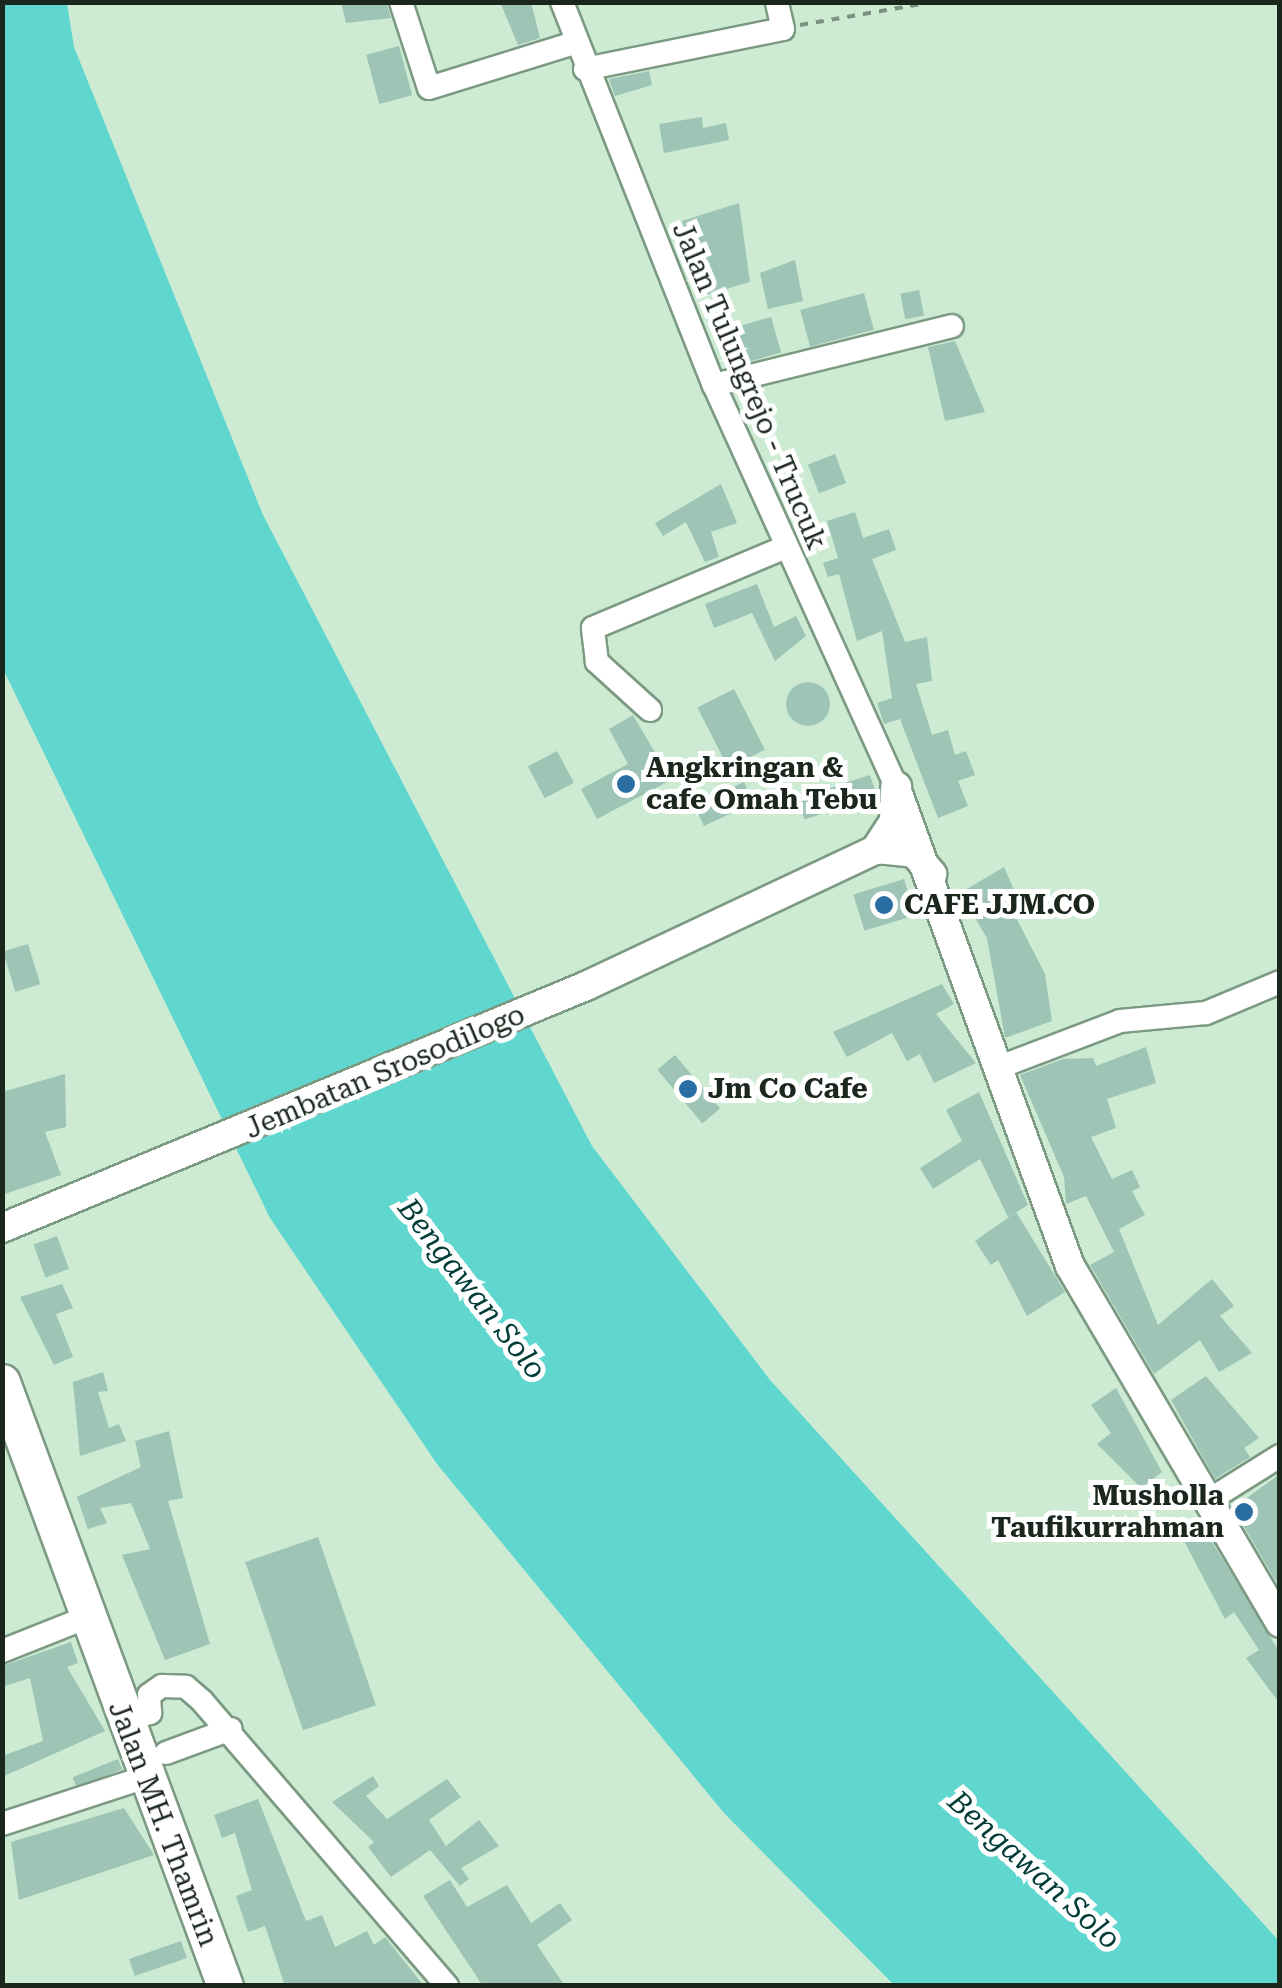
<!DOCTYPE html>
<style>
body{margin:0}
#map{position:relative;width:1282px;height:1988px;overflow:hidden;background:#ccebd2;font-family:"Roboto Serif",serif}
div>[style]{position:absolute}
.water>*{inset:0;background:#5fd7cf}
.building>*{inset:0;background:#9dc4b5;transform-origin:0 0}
.round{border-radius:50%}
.path>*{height:4px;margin-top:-2px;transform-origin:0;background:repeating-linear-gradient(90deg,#7c9280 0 8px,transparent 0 16px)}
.roads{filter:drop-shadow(2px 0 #7c9982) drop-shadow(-2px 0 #7c9982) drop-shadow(0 2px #7c9982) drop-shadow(0 -2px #7c9982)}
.minor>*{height:22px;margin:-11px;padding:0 11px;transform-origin:11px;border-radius:11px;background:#fff}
.tertiary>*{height:28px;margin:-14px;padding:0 14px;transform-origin:14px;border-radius:14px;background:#fff}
.secondary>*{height:30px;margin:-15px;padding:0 15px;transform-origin:15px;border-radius:15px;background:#fff}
.primary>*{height:35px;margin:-17.5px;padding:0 17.5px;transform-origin:17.5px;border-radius:17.5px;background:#fff}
.dots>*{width:28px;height:28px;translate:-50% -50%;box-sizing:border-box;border:5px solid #fff;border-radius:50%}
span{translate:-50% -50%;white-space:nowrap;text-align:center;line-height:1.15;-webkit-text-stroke:10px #fff;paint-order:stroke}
.street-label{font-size:28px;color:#1b261d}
.poi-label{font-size:28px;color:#1b261d;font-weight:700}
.left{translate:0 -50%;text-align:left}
.right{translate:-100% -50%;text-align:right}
.water-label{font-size:30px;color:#013c39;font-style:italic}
.frame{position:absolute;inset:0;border:5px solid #1b261d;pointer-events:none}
</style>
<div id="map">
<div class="water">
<i style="clip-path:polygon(3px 3px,67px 3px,74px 47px,263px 515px,592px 1146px,770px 1380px,1279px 1941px,1279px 1985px,894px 1985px,724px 1813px,437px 1464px,270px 1218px,3px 669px)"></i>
</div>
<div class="building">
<i style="clip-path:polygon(341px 2px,386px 2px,391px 18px,346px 23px)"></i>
<i style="clip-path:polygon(500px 2px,531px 2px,540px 38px,518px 45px)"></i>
<i style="left:399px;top:46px;width:51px;height:34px;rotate:75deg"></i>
<i style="clip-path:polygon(649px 71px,652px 85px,615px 96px,609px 79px)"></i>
<i style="clip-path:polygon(702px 117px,703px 128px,726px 123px,729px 140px,664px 153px,659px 124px)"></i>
<i style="clip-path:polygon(739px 203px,750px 282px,706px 295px,682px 221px)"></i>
<i style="clip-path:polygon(795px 260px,803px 301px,768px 309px,760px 273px)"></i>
<i style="left:919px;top:290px;width:26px;height:19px;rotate:79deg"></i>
<i style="left:864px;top:293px;width:38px;height:66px;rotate:75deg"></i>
<i style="left:771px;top:317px;width:37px;height:53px;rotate:74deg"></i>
<i style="clip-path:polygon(955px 341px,985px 412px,945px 421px,928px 347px)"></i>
<i style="left:835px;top:454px;width:31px;height:29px;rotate:69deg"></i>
<i style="clip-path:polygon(721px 484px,737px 523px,711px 532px,719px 557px,705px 562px,686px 522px,663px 536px,655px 523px)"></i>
<i style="clip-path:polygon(855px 512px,863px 538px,889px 529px,896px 550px,872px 559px,905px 642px,927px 637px,932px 681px,916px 684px,932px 735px,948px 730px,955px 755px,966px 751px,975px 775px,958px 781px,968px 806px,938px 818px,900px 719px,884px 724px,877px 703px,892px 698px,882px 631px,857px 641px,839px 574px,828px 577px,823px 563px,838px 558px,827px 521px)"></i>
<i style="clip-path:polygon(757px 584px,774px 627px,796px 616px,806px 636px,775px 661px,752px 613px,714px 628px,705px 604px)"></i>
<i class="round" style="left:786px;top:682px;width:44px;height:44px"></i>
<i style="left:734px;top:689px;width:68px;height:41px;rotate:63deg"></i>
<i style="clip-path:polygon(633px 715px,671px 780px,597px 819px,581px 789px,628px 764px,609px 729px)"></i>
<i style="left:557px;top:751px;width:36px;height:33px;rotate:62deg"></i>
<i style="left:870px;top:775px;width:22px;height:76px;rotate:72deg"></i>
<i style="left:744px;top:782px;width:23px;height:55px;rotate:65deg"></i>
<i style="clip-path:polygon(1004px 867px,1014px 890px,1004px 894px,1045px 974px,1052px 1021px,1005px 1038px,987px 938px,960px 893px)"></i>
<i style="left:904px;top:879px;width:38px;height:53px;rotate:73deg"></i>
<i style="left:28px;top:944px;width:42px;height:26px;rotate:73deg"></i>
<i style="clip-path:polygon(942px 984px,954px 1004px,936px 1014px,976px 1063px,934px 1083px,920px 1054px,907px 1061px,892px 1033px,847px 1057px,833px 1032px)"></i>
<i style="clip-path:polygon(1146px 1047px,1156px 1083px,1107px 1099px,1116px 1128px,1091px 1137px,1112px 1179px,1132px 1170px,1140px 1187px,1132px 1191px,1145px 1215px,1119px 1229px,1158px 1325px,1212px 1279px,1234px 1306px,1220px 1316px,1252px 1353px,1219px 1372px,1200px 1340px,1154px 1374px,1090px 1265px,1114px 1252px,1086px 1196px,1066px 1204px,1064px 1177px,1020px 1075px,1063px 1059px,1093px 1058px,1096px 1066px)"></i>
<i style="left:675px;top:1055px;width:70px;height:23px;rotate:50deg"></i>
<i style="clip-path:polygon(65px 1074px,66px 1127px,45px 1132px,61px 1175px,2px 1195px,2px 1092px)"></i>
<i style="clip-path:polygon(979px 1092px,1028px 1205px,1008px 1217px,980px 1159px,933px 1189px,920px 1168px,962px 1141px,946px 1110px)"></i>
<i style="clip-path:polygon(1016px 1212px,1065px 1292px,1027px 1316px,998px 1260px,991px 1265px,975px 1241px)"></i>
<i style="left:57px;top:1236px;width:35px;height:25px;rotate:70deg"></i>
<i style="clip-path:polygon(62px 1284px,73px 1308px,56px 1314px,73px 1357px,54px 1365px,20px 1297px)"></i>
<i style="clip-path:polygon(103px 1372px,108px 1391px,98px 1392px,109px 1428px,119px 1424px,126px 1441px,80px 1456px,73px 1382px)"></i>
<i style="clip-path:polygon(1206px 1376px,1259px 1438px,1244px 1448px,1250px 1457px,1215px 1479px,1171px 1400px)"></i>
<i style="clip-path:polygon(1116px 1388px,1162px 1472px,1141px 1488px,1097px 1444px,1111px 1433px,1091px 1405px)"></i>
<i style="clip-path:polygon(169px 1431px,183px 1498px,168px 1501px,210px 1644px,165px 1660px,122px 1555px,150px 1549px,131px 1503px,100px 1508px,107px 1523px,88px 1529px,77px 1497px,141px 1467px,135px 1441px)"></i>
<i style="clip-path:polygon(1280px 1474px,1280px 1588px,1233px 1508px)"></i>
<i style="clip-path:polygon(1203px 1527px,1280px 1653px,1280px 1704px,1246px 1658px,1259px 1650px,1234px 1612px,1225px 1619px,1183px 1539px)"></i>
<i style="left:318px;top:1537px;width:178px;height:77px;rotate:71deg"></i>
<i style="clip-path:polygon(71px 1642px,78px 1663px,67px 1667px,105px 1731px,2px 1777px,2px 1756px,43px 1741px,30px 1678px,2px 1687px,2px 1666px)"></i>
<i style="left:118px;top:1759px;width:11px;height:49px;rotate:68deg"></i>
<i style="clip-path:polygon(373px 1776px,379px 1786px,366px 1796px,387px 1819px,447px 1779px,461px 1797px,429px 1820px,446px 1846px,479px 1820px,499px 1846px,461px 1868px,469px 1879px,460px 1886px,430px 1850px,391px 1877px,368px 1847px,374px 1842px,332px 1802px)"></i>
<i style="clip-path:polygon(258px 1799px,306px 1921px,322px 1915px,335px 1947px,367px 1931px,374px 1945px,385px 1937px,424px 1986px,285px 1986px,265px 1926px,248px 1932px,236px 1896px,252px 1890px,235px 1833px,222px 1838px,214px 1815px)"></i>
<i style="clip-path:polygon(124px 1808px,154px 1855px,19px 1900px,11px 1842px)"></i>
<i style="clip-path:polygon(450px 1880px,467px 1907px,507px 1885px,531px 1923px,560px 1903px,572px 1920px,537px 1945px,565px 1986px,483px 1986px,423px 1896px)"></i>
<i style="left:181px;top:1941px;width:18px;height:55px;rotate:71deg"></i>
</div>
<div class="path">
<i style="left:800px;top:25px;width:135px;rotate:-9.8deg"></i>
</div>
<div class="roads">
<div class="minor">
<i style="left:401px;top:2px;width:90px;rotate:72deg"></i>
<i style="left:429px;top:88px;width:152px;rotate:-17.2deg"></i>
<i style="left:562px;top:2px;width:412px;rotate:68.4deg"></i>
<i style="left:714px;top:385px;width:441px;rotate:65.6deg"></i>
<i style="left:585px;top:69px;width:202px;rotate:-11.4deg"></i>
<i style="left:783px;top:29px;width:28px;rotate:-103deg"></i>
<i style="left:714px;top:385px;width:245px;rotate:-13.9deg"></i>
<i style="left:650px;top:710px;width:72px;rotate:-137.8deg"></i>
<i style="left:597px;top:662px;width:34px;rotate:-97deg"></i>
<i style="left:593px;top:628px;width:209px;rotate:-22.8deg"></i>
<i style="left:997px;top:1068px;width:132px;rotate:-20.9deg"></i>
<i style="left:1120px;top:1021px;width:86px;rotate:-5.3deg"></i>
<i style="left:1206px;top:1013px;width:80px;rotate:-22.7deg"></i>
<i style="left:1206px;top:1502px;width:87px;rotate:-31.9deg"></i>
<i style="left:2px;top:1651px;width:92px;rotate:-21.6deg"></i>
<i style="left:135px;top:1717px;width:16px;rotate:-15deg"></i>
<i style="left:150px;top:1713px;width:18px;rotate:-93deg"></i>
<i style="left:149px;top:1695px;width:16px;rotate:-35deg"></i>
<i style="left:162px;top:1686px;width:24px;rotate:2deg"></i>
<i style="left:186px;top:1687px;width:21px;rotate:41deg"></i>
<i style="left:202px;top:1701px;width:376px;rotate:49.3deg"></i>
<i style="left:166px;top:1753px;width:69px;rotate:-20.3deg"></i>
<i style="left:2px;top:1824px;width:148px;rotate:-18.1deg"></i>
</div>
<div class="tertiary">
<i style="left:896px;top:788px;width:509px;rotate:70deg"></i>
<i style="left:1070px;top:1266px;width:414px;rotate:59.5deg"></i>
<i style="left:2px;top:1228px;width:632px;rotate:-22.51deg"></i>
<i style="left:586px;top:986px;width:322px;rotate:-25.2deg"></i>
<i style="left:877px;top:849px;width:37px;rotate:6deg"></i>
<i style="left:914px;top:853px;width:28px;rotate:49deg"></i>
</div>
<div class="secondary">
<i style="left:877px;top:849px;width:33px;rotate:-57deg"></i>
<i style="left:895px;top:821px;width:34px;rotate:-88deg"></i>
</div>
<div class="primary">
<i style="left:2px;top:1382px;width:644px;rotate:69.74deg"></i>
</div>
</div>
<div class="dots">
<i style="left:626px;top:784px;background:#296ea3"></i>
<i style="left:884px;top:905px;background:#296ea3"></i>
<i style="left:688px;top:1089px;background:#296ea3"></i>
<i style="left:1244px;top:1512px;background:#296ea3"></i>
</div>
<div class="street-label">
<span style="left:749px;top:386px;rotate:67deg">Jalan Tulungrejo - Trucuk</span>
<span style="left:385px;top:1072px;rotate:-23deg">Jembatan Srosodilogo</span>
<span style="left:163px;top:1824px;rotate:69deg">Jalan MH. Thamrin</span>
</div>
<div class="poi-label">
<span class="left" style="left:646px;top:784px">Angkringan &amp;<br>cafe Omah Tebu</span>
<span class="left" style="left:904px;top:905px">CAFE JJM.CO</span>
<span class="left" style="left:708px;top:1089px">Jm Co Cafe</span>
<span class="right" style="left:1224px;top:1512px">Musholla<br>Taufikurrahman</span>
</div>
<div class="water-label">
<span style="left:472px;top:1289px;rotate:52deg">Bengawan Solo</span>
<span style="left:1034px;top:1870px;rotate:42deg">Bengawan Solo</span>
</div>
<div class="frame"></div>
</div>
